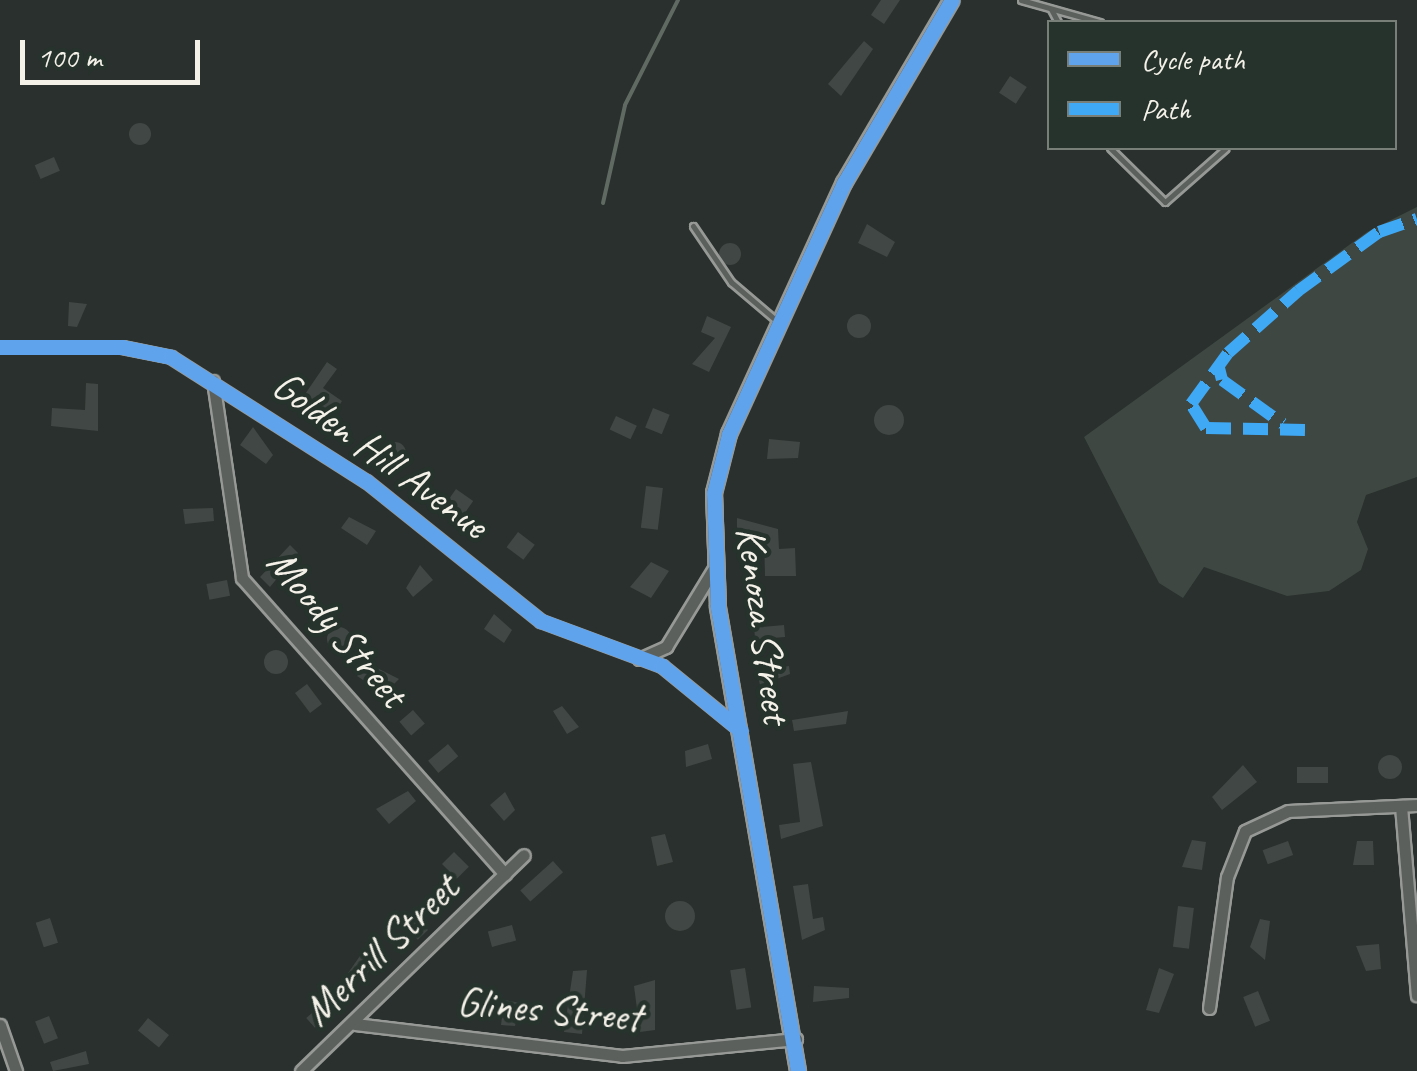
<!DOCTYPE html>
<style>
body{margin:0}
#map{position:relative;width:1417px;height:1071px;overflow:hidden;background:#29302d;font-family:Caveat,sans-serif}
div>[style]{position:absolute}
.green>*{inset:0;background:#3e4742}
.stream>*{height:4px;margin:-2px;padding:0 2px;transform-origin:2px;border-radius:2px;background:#616963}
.building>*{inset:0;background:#414744;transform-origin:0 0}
.round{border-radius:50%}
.roads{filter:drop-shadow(2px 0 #969996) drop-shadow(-2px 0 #969996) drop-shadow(0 2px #969996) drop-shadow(0 -2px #969996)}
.service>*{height:5px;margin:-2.5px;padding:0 2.5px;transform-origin:2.5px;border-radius:2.5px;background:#5c605c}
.minor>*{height:11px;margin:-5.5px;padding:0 5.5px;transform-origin:5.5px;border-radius:5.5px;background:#5c605c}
.tertiary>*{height:14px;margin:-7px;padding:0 7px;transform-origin:7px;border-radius:7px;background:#5c605c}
.quiet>*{height:12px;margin-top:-6px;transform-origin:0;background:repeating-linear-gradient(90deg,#3fa9f5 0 25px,transparent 0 37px)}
.cycleway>*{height:15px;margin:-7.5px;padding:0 7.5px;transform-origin:7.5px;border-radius:7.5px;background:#60a3ed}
span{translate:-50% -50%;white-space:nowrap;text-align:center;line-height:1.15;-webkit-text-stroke:9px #26332d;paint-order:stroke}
.street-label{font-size:42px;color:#f4f1e8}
.legend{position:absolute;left:1047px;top:20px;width:350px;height:130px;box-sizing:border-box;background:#26332d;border:2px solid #787f78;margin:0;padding:12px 18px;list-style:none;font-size:30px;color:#f4f1e8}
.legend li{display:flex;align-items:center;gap:20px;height:50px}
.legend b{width:50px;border:2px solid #787f78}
.scale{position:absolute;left:20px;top:40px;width:180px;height:45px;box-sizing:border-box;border:5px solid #f4f1e8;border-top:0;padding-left:12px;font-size:30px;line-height:35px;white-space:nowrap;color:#f4f1e8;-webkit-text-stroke:8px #26332d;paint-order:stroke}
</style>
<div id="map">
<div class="green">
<i style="clip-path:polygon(1417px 207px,1417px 477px,1366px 495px,1357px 522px,1368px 549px,1361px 570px,1329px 591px,1287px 596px,1204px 567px,1183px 598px,1159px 583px,1084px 437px,1367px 232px)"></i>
</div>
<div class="stream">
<i style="left:603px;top:203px;width:100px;rotate:-77.3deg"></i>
<i style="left:625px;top:105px;width:118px;rotate:-63.2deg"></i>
</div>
<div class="building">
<i style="clip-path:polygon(881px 0,900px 0,884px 24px,871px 15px)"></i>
<i style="clip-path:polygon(864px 41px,873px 49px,841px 96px,828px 84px)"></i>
<i style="left:1010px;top:76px;width:20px;height:20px;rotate:33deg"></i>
<i class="round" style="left:129px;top:123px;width:22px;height:22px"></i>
<i style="left:54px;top:157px;width:15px;height:21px;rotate:67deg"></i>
<i style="clip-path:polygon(867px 224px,895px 242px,887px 257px,858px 243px)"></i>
<i class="round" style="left:719px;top:243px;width:22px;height:22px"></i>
<i style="clip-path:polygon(69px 302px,87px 304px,77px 327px,68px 326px)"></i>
<i class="round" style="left:847px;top:314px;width:24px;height:24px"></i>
<i style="clip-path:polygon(707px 316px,731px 327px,709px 372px,692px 364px,715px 338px,701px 332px)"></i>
<i style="clip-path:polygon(327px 362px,337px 369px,323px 388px,342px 401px,330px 420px,301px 400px)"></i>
<i style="clip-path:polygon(86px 383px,98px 384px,98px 431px,51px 426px,52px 408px,85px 410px)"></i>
<i class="round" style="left:874px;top:405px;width:30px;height:30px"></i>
<i style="left:653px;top:408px;width:18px;height:21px;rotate:22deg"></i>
<i style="left:616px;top:416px;width:23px;height:15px;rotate:25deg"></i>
<i style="clip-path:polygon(253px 427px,273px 455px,266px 464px,240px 445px)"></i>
<i style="clip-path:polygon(769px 439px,800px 442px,798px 458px,767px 459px)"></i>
<i class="round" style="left:384px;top:442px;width:22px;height:22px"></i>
<i style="left:646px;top:486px;width:17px;height:42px;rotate:7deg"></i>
<i style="left:456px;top:489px;width:21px;height:16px;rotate:35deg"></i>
<i style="clip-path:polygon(213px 508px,214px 521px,185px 524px,183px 509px)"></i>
<i style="clip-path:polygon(349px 517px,376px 531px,367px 545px,341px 528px)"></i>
<i style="clip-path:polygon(737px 518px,778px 529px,779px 549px,795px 548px,796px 576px,765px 576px,764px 536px,737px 537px)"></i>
<i style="left:518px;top:532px;width:21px;height:19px;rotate:37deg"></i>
<i style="clip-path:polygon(290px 545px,298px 553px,270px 587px,260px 577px)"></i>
<i style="clip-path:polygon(651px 562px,669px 571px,651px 598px,630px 587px)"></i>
<i style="clip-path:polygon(420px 565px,433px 580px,413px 597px,406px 588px)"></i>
<i style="left:227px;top:580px;width:16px;height:21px;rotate:79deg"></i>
<i style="clip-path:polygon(494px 614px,512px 630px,504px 643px,484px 629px)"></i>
<i style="left:784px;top:625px;width:12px;height:30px;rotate:85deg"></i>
<i class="round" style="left:327px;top:627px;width:24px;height:24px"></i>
<i class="round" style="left:264px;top:650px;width:24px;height:24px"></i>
<i style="clip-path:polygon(369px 664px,399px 679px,384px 694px,357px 676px)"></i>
<i style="clip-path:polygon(789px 666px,790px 674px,760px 685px,757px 672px)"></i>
<i style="left:307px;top:684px;width:25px;height:15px;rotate:53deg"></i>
<i style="clip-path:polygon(562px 706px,579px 727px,567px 734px,553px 711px)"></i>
<i style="left:413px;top:710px;width:18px;height:18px;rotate:49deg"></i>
<i style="clip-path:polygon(848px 711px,846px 724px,794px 731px,792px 720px)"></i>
<i style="left:448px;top:744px;width:16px;height:26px;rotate:50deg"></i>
<i style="clip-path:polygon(708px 744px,712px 759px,686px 767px,685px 751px)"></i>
<i class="round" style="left:1378px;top:755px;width:24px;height:24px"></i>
<i style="clip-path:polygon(811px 762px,823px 826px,781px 839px,779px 825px,800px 822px,793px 764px)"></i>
<i style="clip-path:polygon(1243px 765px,1257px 782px,1222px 810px,1212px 797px)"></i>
<i style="left:1328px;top:767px;width:16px;height:31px;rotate:90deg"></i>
<i style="clip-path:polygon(408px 791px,416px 801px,389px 824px,376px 809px)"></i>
<i style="clip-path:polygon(505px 792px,515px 810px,504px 821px,490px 805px)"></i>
<i style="clip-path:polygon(665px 834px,673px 862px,657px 866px,651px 837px)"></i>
<i style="clip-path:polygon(1192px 840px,1206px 842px,1202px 870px,1182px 867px)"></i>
<i style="left:1288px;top:841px;width:15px;height:27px;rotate:70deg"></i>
<i style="clip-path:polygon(1357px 841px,1373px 841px,1374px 865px,1353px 865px)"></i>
<i style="left:454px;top:852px;width:21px;height:17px;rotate:45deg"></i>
<i style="left:553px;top:861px;width:15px;height:44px;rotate:48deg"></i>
<i style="clip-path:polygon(808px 884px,813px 919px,823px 917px,825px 930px,802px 940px,793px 886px)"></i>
<i class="round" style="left:665px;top:901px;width:30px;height:30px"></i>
<i style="left:1178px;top:906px;width:16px;height:41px;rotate:7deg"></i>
<i style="left:413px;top:914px;width:22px;height:14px;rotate:47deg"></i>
<i style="left:50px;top:918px;width:26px;height:15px;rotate:72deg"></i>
<i style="clip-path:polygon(1260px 919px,1270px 921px,1265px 960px,1250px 947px)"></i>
<i style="left:512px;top:925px;width:16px;height:25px;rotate:75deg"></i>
<i style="clip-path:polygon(1379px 944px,1381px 969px,1366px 971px,1356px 946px)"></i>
<i style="left:362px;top:953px;width:16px;height:24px;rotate:35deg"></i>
<i style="left:745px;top:968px;width:40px;height:15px;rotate:81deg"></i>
<i style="clip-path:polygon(1159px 968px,1174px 974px,1159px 1013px,1146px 1010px)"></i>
<i style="clip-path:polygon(587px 970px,582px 1034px,564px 1032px,573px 971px)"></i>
<i style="clip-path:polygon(655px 980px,655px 1030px,640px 1032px,634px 986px)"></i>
<i style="clip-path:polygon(814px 986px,849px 988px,849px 998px,813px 1002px)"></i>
<i style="left:1258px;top:991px;width:32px;height:16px;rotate:68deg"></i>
<i style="left:333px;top:994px;width:13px;height:36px;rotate:48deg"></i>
<i style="clip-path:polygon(504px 1000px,521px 1003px,515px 1026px,501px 1025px)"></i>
<i style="left:49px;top:1016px;width:24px;height:15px;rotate:68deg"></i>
<i style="left:148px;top:1018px;width:27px;height:16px;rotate:39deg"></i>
<i style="clip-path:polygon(86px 1051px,89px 1064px,53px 1071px,50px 1062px)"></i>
</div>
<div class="roads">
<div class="service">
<i style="left:1021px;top:0;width:82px;rotate:15.6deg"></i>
<i style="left:1051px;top:9px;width:15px;rotate:62deg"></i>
<i style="left:1110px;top:148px;width:77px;rotate:44.5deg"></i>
<i style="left:1165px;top:202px;width:81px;rotate:-41.5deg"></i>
<i style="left:693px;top:226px;width:68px;rotate:55.8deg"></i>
<i style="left:731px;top:282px;width:62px;rotate:40.4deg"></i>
</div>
<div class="minor">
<i style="left:0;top:347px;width:122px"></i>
<i style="left:122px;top:347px;width:50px;rotate:11.5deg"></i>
<i style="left:171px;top:357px;width:231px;rotate:32.5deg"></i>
<i style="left:366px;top:481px;width:224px;rotate:38.7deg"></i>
<i style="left:541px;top:621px;width:129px;rotate:20.4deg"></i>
<i style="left:662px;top:666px;width:98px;rotate:39.2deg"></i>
<i style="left:213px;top:381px;width:199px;rotate:81.6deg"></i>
<i style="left:242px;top:578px;width:396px;rotate:48.4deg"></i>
<i style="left:639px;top:659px;width:30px;rotate:-24deg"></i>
<i style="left:666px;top:647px;width:90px;rotate:-58.6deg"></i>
<i style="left:1401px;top:806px;width:190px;rotate:85.2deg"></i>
<i style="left:1209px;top:1008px;width:132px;rotate:-82.2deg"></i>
<i style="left:1227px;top:877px;width:49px;rotate:-68.6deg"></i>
<i style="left:1245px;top:831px;width:47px;rotate:-24.9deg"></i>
<i style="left:1288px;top:811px;width:129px;rotate:-2.7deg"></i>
<i style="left:355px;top:1024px;width:269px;rotate:6.8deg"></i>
<i style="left:622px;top:1056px;width:175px;rotate:-5.6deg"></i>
<i style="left:0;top:1025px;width:49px;rotate:70.8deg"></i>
<i style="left:301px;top:1071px;width:310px;rotate:-44.1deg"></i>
</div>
<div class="tertiary">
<i style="left:798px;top:1071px;width:471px;rotate:-99.8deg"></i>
<i style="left:718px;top:607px;width:114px;rotate:-92deg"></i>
<i style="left:714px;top:493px;width:61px;rotate:-75.7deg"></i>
<i style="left:729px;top:434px;width:276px;rotate:-65.4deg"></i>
<i style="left:844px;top:183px;width:212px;rotate:-59.5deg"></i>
</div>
</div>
<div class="quiet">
<i style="left:1218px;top:364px;width:16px;rotate:76deg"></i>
<i style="left:1222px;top:380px;width:75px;rotate:35.8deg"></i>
<i style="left:1305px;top:430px;width:99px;rotate:-178.8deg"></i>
<i style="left:1206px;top:428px;width:28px;rotate:-122deg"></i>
<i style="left:1191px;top:404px;width:63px;rotate:-54deg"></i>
<i style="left:1228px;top:353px;width:94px;rotate:-41.5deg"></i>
<i style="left:1298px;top:291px;width:100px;rotate:-36.1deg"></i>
<i style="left:1379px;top:232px;width:40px;rotate:-18.9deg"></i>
</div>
<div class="cycleway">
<i style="left:0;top:347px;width:122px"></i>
<i style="left:122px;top:347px;width:50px;rotate:11.5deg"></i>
<i style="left:171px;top:357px;width:231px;rotate:32.5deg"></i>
<i style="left:366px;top:481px;width:224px;rotate:38.7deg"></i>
<i style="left:541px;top:621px;width:129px;rotate:20.4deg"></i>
<i style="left:662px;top:666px;width:102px;rotate:39.4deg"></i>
<i style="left:798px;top:1071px;width:471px;rotate:-99.8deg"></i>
<i style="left:718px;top:607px;width:114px;rotate:-92deg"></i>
<i style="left:714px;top:493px;width:61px;rotate:-75.7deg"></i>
<i style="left:729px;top:434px;width:276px;rotate:-65.4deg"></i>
<i style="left:844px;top:183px;width:212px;rotate:-59.5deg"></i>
</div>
<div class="street-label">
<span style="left:380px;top:455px;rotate:36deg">Golden Hill Avenue</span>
<span style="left:763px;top:625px;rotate:82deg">Kenoza Street</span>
<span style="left:337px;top:628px;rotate:50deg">Moody Street</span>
<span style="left:381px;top:950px;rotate:-44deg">Merrill Street</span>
<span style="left:549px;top:1010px;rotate:5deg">Glines Street</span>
</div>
<ul class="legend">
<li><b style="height:12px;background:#60a3ed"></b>Cycle path</li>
<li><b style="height:12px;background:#3fa9f5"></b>Path</li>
</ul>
<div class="scale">100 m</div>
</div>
